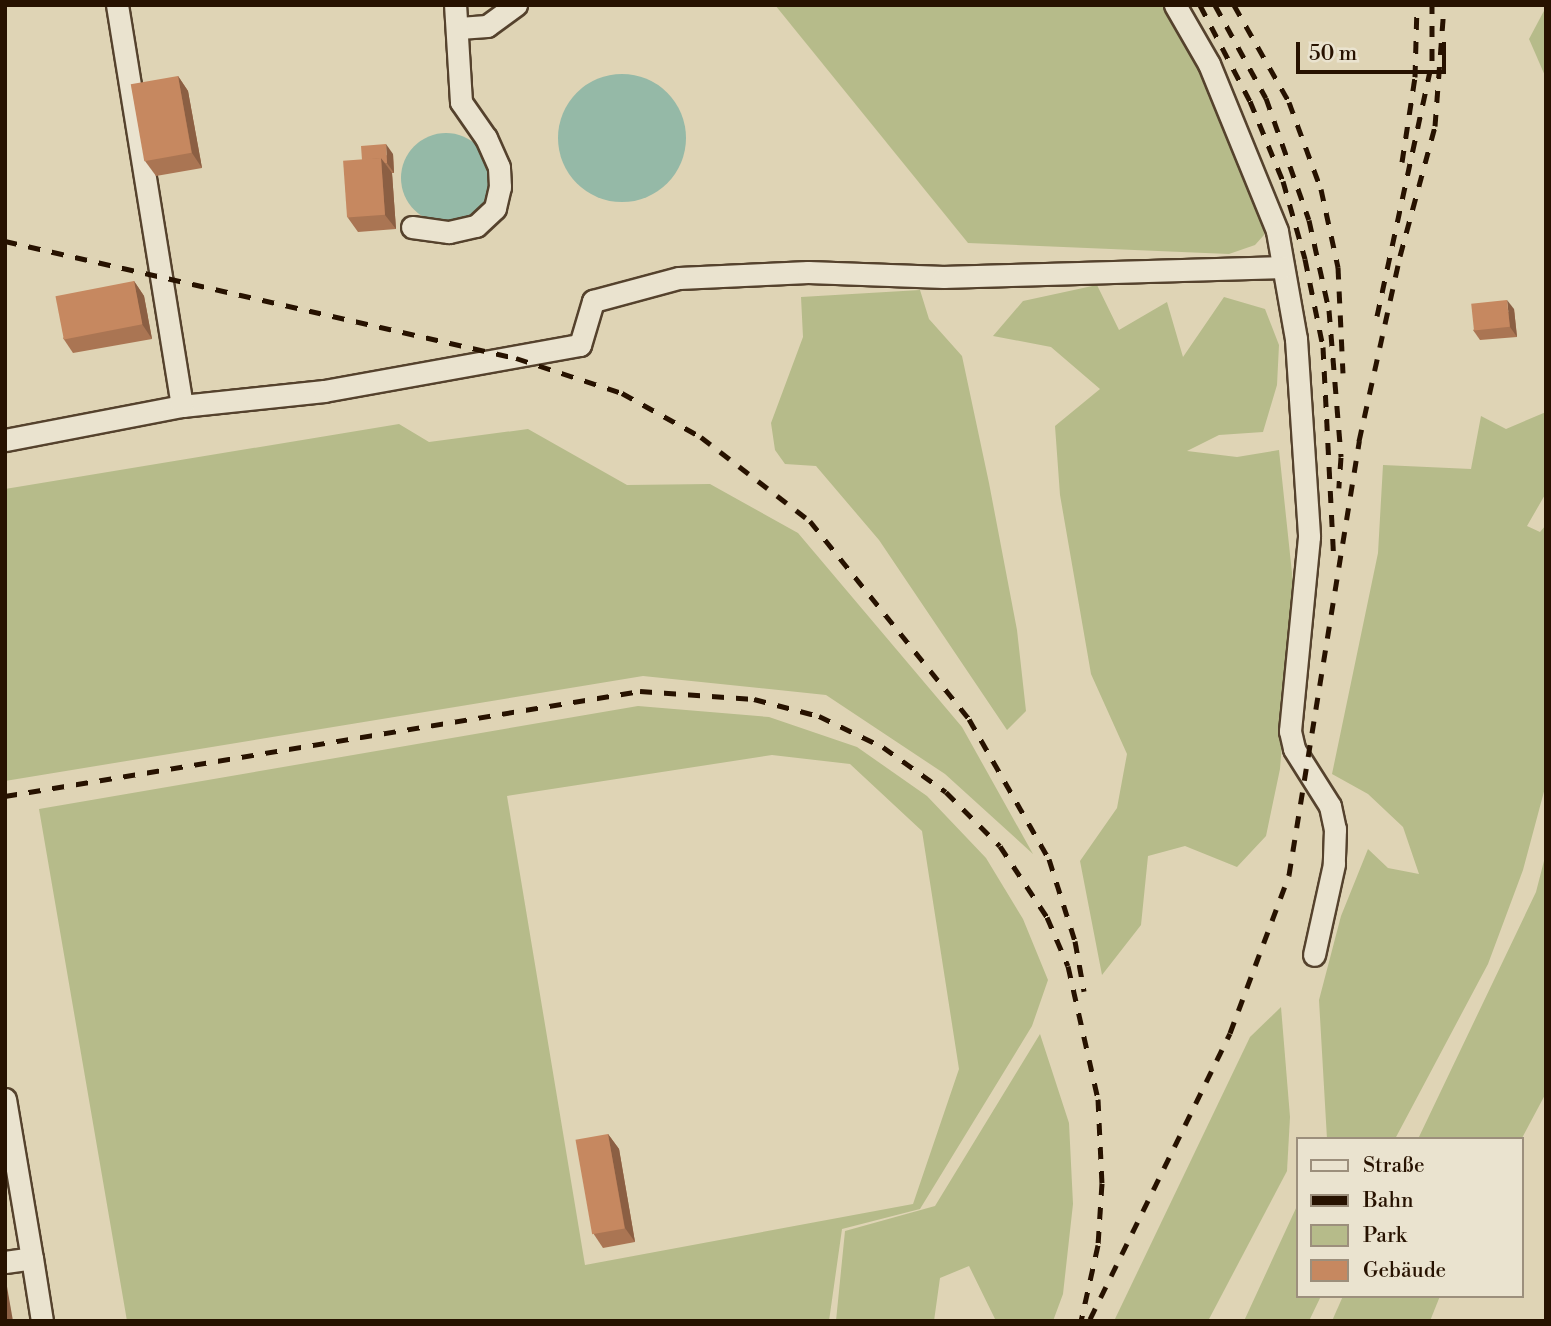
<!DOCTYPE html>
<meta charset="utf-8">
<style>
body{margin:0}
#map{position:relative;width:1551px;height:1326px;overflow:hidden;background:#dfd4b5;font-family:"Libre Bodoni",serif}
div>[style]{position:absolute}
.green>*{inset:0;background:#b6bb8a}
.water>*{inset:0;background:#95b9a7}
.round{border-radius:50%}
.roads{filter:drop-shadow(2px 0 #55422d) drop-shadow(-2px 0 #55422d) drop-shadow(0 2px #55422d) drop-shadow(0 -2px #55422d)}
.minor>*{height:21px;margin:-10.5px;padding:0 10.5px;transform-origin:10.5px;border-radius:10.5px;background:#eae3cf}
.rail>*{height:5px;margin-top:-2.5px;transform-origin:0;background:repeating-linear-gradient(90deg,#271200 0 12px,transparent 0 24px)}
.wall>*{inset:0;background:#aa7553}
.shaded-wall>*{inset:0;background:#8b5f43}
.building>*{inset:0;background:#c68860;transform-origin:0 0}
span{translate:-50% -50%;white-space:nowrap;text-align:center;line-height:1.15;-webkit-text-stroke:5px #eae3cf;paint-order:stroke}
.frame{position:absolute;inset:0;border:7px solid #271200;pointer-events:none}
.legend{position:absolute;left:1296px;top:1137px;width:228px;height:161px;box-sizing:border-box;background:#eae3cf;border:2px solid #9c8f7c;margin:0;padding:9px 12px;list-style:none;font-size:21px;color:#271200}
.legend li{display:flex;align-items:center;gap:14px;height:35px}
.legend b{width:35px;border:2px solid #9c8f7c}
.scale{position:absolute;left:1296px;top:42px;width:150px;height:32px;box-sizing:border-box;border:4px solid #271200;border-top:0;padding-left:9px;font-size:21px;line-height:24px;white-space:nowrap;color:#271200;-webkit-text-stroke:5px #eae3cf;paint-order:stroke}
</style>
<div id="map">
<div class="green">
<i style="clip-path:polygon(775px 5px,1164px 5px,1196px 60px,1263px 220px,1264px 235px,1255px 245px,1229px 254px,968px 243px)"></i>
<i style="clip-path:polygon(1546px 7px,1546px 78px,1529px 39px)"></i>
<i style="clip-path:polygon(1097px 285px,1119px 330px,1167px 302px,1183px 357px,1224px 297px,1265px 309px,1279px 345px,1277px 385px,1263px 432px,1219px 435px,1187px 451px,1237px 457px,1279px 450px,1294px 592px,1280px 769px,1266px 836px,1237px 867px,1185px 846px,1148px 856px,1141px 925px,1102px 975px,1080px 861px,1117px 808px,1127px 754px,1091px 674px,1060px 495px,1055px 426px,1100px 389px,1051px 347px,993px 336px,1023px 301px)"></i>
<i style="clip-path:polygon(920px 290px,929px 319px,962px 356px,989px 483px,1017px 630px,1026px 711px,1007px 730px,879px 540px,816px 466px,785px 464px,775px 450px,771px 423px,803px 337px,801px 297px)"></i>
<i style="clip-path:polygon(1546px 412px,1546px 493px,1527px 526px,1540px 532px,1546px 525px,1546px 784px,1523px 870px,1488px 964px,1395px 1139px,1327px 1139px,1319px 1000px,1341px 916px,1368px 849px,1388px 868px,1419px 874px,1403px 827px,1368px 794px,1332px 774px,1378px 553px,1383px 465px,1471px 469px,1481px 416px,1506px 429px)"></i>
<i style="clip-path:polygon(399px 424px,429px 442px,528px 429px,627px 485px,710px 484px,798px 533px,962px 727px,1033px 854px,945px 774px,826px 695px,643px 676px,5px 781px,5px 489px)"></i>
<i style="clip-path:polygon(evenodd,638px 706px,769px 717px,857px 747px,927px 796px,986px 858px,1023px 919px,1048px 980px,1032px 1026px,920px 1209px,842px 1229px,829px 1321px,127px 1321px,39px 809px,638px 706px,772px 755px,850px 764px,922px 831px,959px 1069px,913px 1204px,585px 1265px,507px 796px,772px 755px)"></i>
<i style="clip-path:polygon(1546px 853px,1546px 1093px,1521px 1140px,1418px 1139px,1536px 892px)"></i>
<i style="clip-path:polygon(1281px 1007px,1290px 1117px,1287px 1171px,1208px 1321px,1114px 1321px,1250px 1037px)"></i>
<i style="clip-path:polygon(1040px 1034px,1069px 1123px,1073px 1204px,1063px 1294px,1053px 1321px,996px 1321px,969px 1266px,940px 1278px,934px 1321px,836px 1321px,845px 1231px,935px 1206px)"></i>
<i style="clip-path:polygon(1297px 1206px,1297px 1296px,1321px 1296px,1309px 1321px,1244px 1321px)"></i>
<i style="clip-path:polygon(1343px 1296px,1440px 1296px,1430px 1321px,1332px 1321px)"></i>
</div>
<div class="water">
<i class="round" style="left:558px;top:74px;width:128px;height:128px"></i>
<i class="round" style="left:401px;top:133px;width:90px;height:90px"></i>
</div>
<div class="roads">
<div class="minor">
<i style="left:1175px;top:5px;width:68px;rotate:60deg"></i>
<i style="left:1209px;top:64px;width:180px;rotate:67.8deg"></i>
<i style="left:1277px;top:231px;width:110px;rotate:80deg"></i>
<i style="left:1296px;top:339px;width:198px;rotate:86.2deg"></i>
<i style="left:1309px;top:537px;width:195px;rotate:95.6deg"></i>
<i style="left:1290px;top:731px;width:18px;rotate:77deg"></i>
<i style="left:1294px;top:749px;width:67px;rotate:57.7deg"></i>
<i style="left:1330px;top:806px;width:24px;rotate:78deg"></i>
<i style="left:1335px;top:829px;width:35px;rotate:92deg"></i>
<i style="left:1334px;top:864px;width:93px;rotate:102.4deg"></i>
<i style="left:459px;top:28px;width:28px;rotate:-4deg"></i>
<i style="left:487px;top:26px;width:36px;rotate:-36deg"></i>
<i style="left:412px;top:227px;width:37px;rotate:8deg"></i>
<i style="left:449px;top:232px;width:28px;rotate:-13deg"></i>
<i style="left:476px;top:226px;width:26px;rotate:-43deg"></i>
<i style="left:495px;top:208px;width:22px;rotate:-77deg"></i>
<i style="left:500px;top:187px;width:20px;rotate:-93deg"></i>
<i style="left:499px;top:167px;width:32px;rotate:-114deg"></i>
<i style="left:486px;top:138px;width:44px;rotate:-124.8deg"></i>
<i style="left:461px;top:102px;width:97px;rotate:-93.5deg"></i>
<i style="left:182px;top:406px;width:143px;rotate:-6deg"></i>
<i style="left:324px;top:391px;width:260px;rotate:-10.2deg"></i>
<i style="left:580px;top:345px;width:46px;rotate:-73.5deg"></i>
<i style="left:593px;top:301px;width:89px;rotate:-15deg"></i>
<i style="left:679px;top:278px;width:129px;rotate:-2.7deg"></i>
<i style="left:808px;top:272px;width:136px;rotate:2.1deg"></i>
<i style="left:944px;top:277px;width:339px;rotate:-1.7deg"></i>
<i style="left:5px;top:440px;width:180px;rotate:-10.9deg"></i>
<i style="left:182px;top:406px;width:406px;rotate:-99.2deg"></i>
<i style="left:5px;top:1099px;width:161px;rotate:80.4deg"></i>
<i style="left:5px;top:1262px;width:27px;rotate:-8deg"></i>
<i style="left:32px;top:1258px;width:64px;rotate:81deg"></i>
</div>
</div>
<div class="rail">
<i style="left:1200px;top:5px;width:108px;rotate:62.5deg"></i>
<i style="left:1250px;top:101px;width:87px;rotate:67.6deg"></i>
<i style="left:1283px;top:181px;width:81px;rotate:74.2deg"></i>
<i style="left:1305px;top:259px;width:90px;rotate:78.4deg"></i>
<i style="left:1323px;top:347px;width:215px;rotate:87.1deg"></i>
<i style="left:1215px;top:5px;width:106px;rotate:61.3deg"></i>
<i style="left:1266px;top:98px;width:129px;rotate:70.6deg"></i>
<i style="left:1309px;top:220px;width:92px;rotate:77.5deg"></i>
<i style="left:1329px;top:310px;width:147px;rotate:85.3deg"></i>
<i style="left:1341px;top:457px;width:31px;rotate:94deg"></i>
<i style="left:1234px;top:5px;width:112px;rotate:60.4deg"></i>
<i style="left:1289px;top:102px;width:93px;rotate:69.8deg"></i>
<i style="left:1321px;top:189px;width:80px;rotate:77.7deg"></i>
<i style="left:1338px;top:267px;width:106px;rotate:87.3deg"></i>
<i style="left:1402px;top:162px;width:86px;rotate:-81.3deg"></i>
<i style="left:1415px;top:77px;width:72px;rotate:-88.4deg"></i>
<i style="left:5px;top:241px;width:524px;rotate:12.9deg"></i>
<i style="left:516px;top:358px;width:112px;rotate:18.3deg"></i>
<i style="left:622px;top:393px;width:90px;rotate:29.1deg"></i>
<i style="left:701px;top:437px;width:138px;rotate:37.6deg"></i>
<i style="left:810px;top:521px;width:254px;rotate:51.2deg"></i>
<i style="left:969px;top:719px;width:161px;rotate:60.3deg"></i>
<i style="left:1049px;top:859px;width:86px;rotate:72.4deg"></i>
<i style="left:1075px;top:941px;width:51px;rotate:79.8deg"></i>
<i style="left:1377px;top:316px;width:261px;rotate:-77.8deg"></i>
<i style="left:1432px;top:61px;width:56px;rotate:-90deg"></i>
<i style="left:5px;top:796px;width:644px;rotate:-9.39deg"></i>
<i style="left:640px;top:691px;width:114px;rotate:4deg"></i>
<i style="left:754px;top:699px;width:67px;rotate:14.7deg"></i>
<i style="left:819px;top:716px;width:71px;rotate:25.8deg"></i>
<i style="left:883px;top:747px;width:77px;rotate:35.5deg"></i>
<i style="left:946px;top:792px;width:76px;rotate:45deg"></i>
<i style="left:1000px;top:846px;width:85px;rotate:56.5deg"></i>
<i style="left:1047px;top:917px;width:53px;rotate:66.8deg"></i>
<i style="left:1068px;top:966px;width:136px;rotate:77.3deg"></i>
<i style="left:1098px;top:1099px;width:84px;rotate:87.3deg"></i>
<i style="left:1102px;top:1183px;width:62px;rotate:93.7deg"></i>
<i style="left:1098px;top:1245px;width:78px;rotate:102.6deg"></i>
<i style="left:1090px;top:1319px;width:318px;rotate:-63.9deg"></i>
<i style="left:1230px;top:1033px;width:169px;rotate:-69.5deg"></i>
<i style="left:1289px;top:875px;width:440px;rotate:-80.8deg"></i>
<i style="left:1359px;top:441px;width:189px;rotate:-77.5deg"></i>
<i style="left:1400px;top:256px;width:135px;rotate:-74.9deg"></i>
<i style="left:1435px;top:126px;width:121px;rotate:-85.7deg"></i>
</div>
<div class="wall">
<i style="clip-path:polygon(178px 76px,188px 91px,202px 168px,156px 176px,145px 161px)"></i>
<i style="clip-path:polygon(393px 154px,394px 173px,392px 173px,396px 229px,358px 232px,348px 218px,362px 160px)"></i>
<i style="clip-path:polygon(134px 281px,144px 296px,152px 339px,73px 353px,63px 338px)"></i>
<i style="clip-path:polygon(1514px 309px,1517px 337px,1480px 340px,1473px 330px)"></i>
<i style="clip-path:polygon(608px 1134px,619px 1149px,635px 1242px,603px 1248px,593px 1233px)"></i>
</div>
<div class="shaded-wall">
<i style="clip-path:polygon(178px 76px,188px 91px,202px 168px,192px 153px)"></i>
<i style="clip-path:polygon(386px 144px,393px 154px,394px 173px,387px 163px)"></i>
<i style="clip-path:polygon(381px 158px,392px 173px,396px 229px,385px 215px)"></i>
<i style="clip-path:polygon(134px 281px,144px 296px,152px 339px,142px 324px)"></i>
<i style="clip-path:polygon(1507px 300px,1514px 309px,1517px 337px,1510px 327px)"></i>
<i style="clip-path:polygon(608px 1134px,619px 1149px,635px 1242px,625px 1228px)"></i>
<i style="clip-path:polygon(5px 1279px,6px 1281px,13px 1321px,5px 1321px)"></i>
</div>
<div class="building">
<i style="left:178px;top:76px;width:78px;height:48px;rotate:80deg"></i>
<i style="clip-path:polygon(386px 144px,387px 163px,385px 163px,381px 158px,362px 160px,361px 146px)"></i>
<i style="left:381px;top:158px;width:57px;height:38px;rotate:86deg"></i>
<i style="left:134px;top:281px;width:44px;height:80px;rotate:79deg"></i>
<i style="left:1507px;top:300px;width:27px;height:36px;rotate:84deg"></i>
<i style="left:608px;top:1134px;width:96px;height:33px;rotate:80deg"></i>
</div>
<div class="frame"></div>
<ul class="legend">
<li><b style="height:9px;background:#eae3cf"></b>Straße</li>
<li><b style="height:9px;background:#271200"></b>Bahn</li>
<li><b style="height:19px;background:#b6bb8a"></b>Park</li>
<li><b style="height:19px;background:#c68860"></b>Gebäude</li>
</ul>
<div class="scale">50 m</div>
</div>
